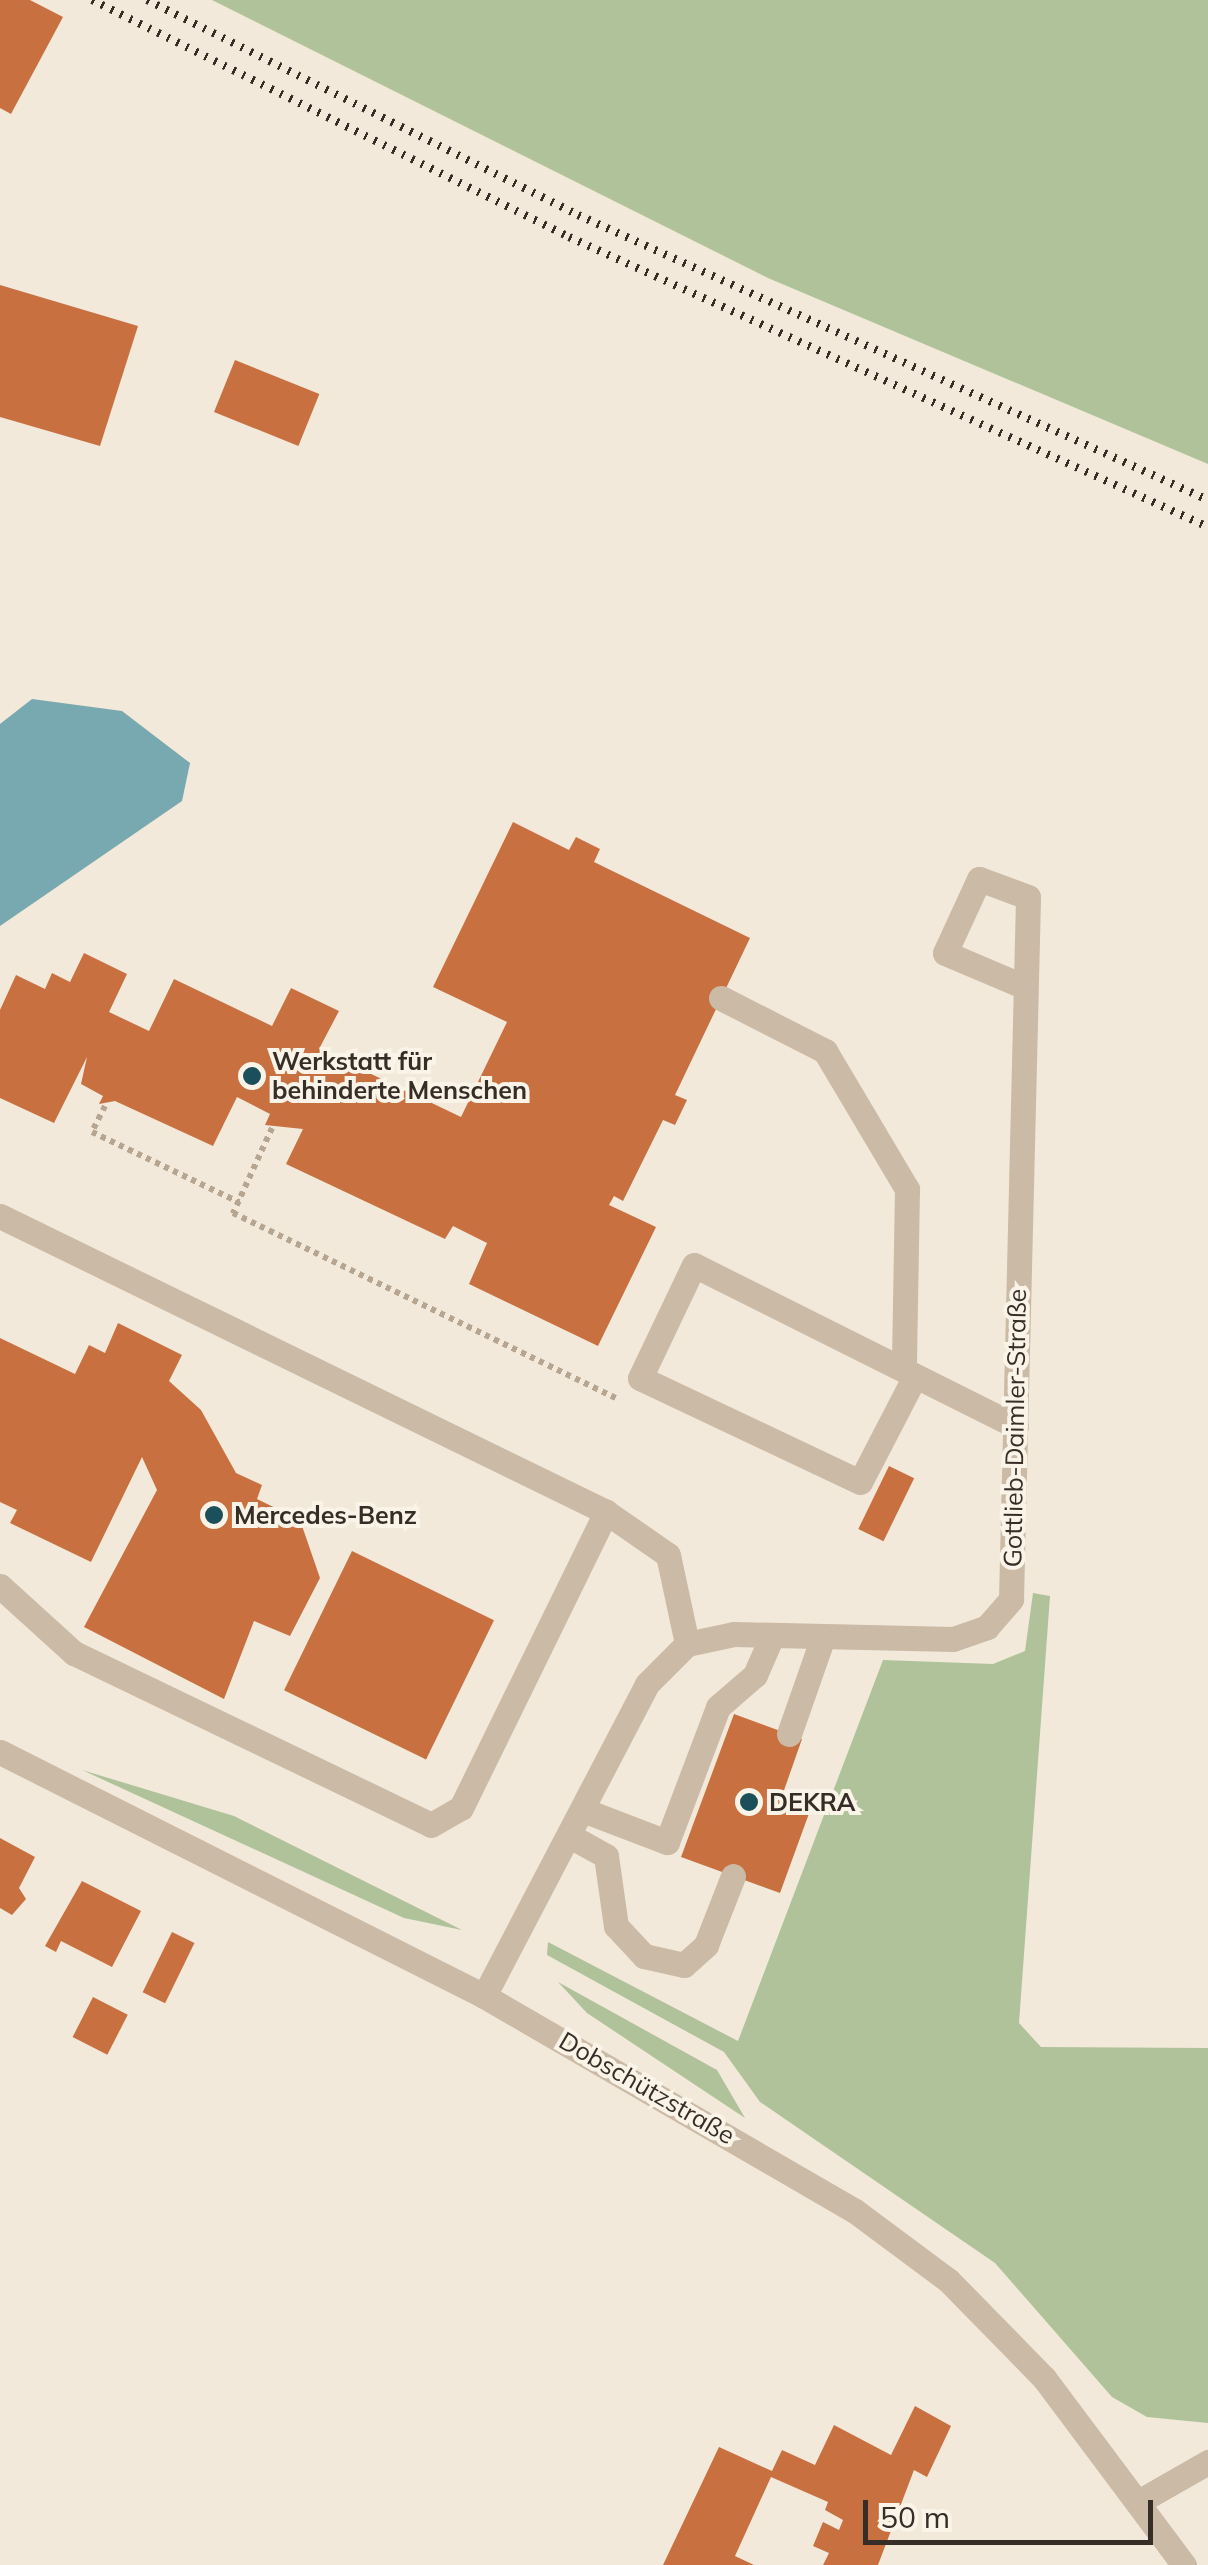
<!DOCTYPE html>
<meta charset="utf-8">
<style>
body{margin:0}
#map{position:relative;width:1208px;height:2565px;overflow:hidden;background:#f2e9da;font-family:Mulish,sans-serif}
div>[style]{position:absolute}
.green>*{inset:0;background:#b0c29a}
.water>*{inset:0;background:#78a8b0}
.building>*{inset:0;background:#c97041;transform-origin:0 0}
.path>*{height:6px;margin-top:-3px;transform-origin:0;background:repeating-linear-gradient(90deg,#b6a590 0 5px,transparent 0 10px)}
.minor>*{height:25px;margin:-12.5px;padding:0 12.5px;transform-origin:12.5px;border-radius:12.5px;background:#cbbaa6}
.rail>*{height:8px;margin-top:-4px;transform-origin:0;background:repeating-linear-gradient(90deg,#362d27 0 2.5px,transparent 0 10.5px)}
.dots>*{width:28px;height:28px;translate:-50% -50%;box-sizing:border-box;border:5px solid #faf3e7;border-radius:50%}
span{translate:-50% -50%;white-space:nowrap;text-align:center;line-height:1.15;-webkit-text-stroke:8px #faf3e7;paint-order:stroke}
.poi-label{font-size:25px;color:#362d27;font-weight:700}
.left{translate:0 -50%;text-align:left}
.street-label{font-size:25px;color:#362d27}
.scale{position:absolute;left:863px;top:2500px;width:290px;height:45px;box-sizing:border-box;border:5px solid #362d27;border-top:0;padding-left:12px;font-size:30px;line-height:35px;white-space:nowrap;color:#362d27;-webkit-text-stroke:8px #faf3e7;paint-order:stroke}
</style>
<div id="map">
<div class="green">
<i style="clip-path:polygon(212px 0,1208px 0,1208px 464px,768px 278px)"></i>
<i style="clip-path:polygon(1033px 1593px,1050px 1596px,1019px 2023px,1041px 2047px,1208px 2048px,1208px 2423px,1147px 2417px,1112px 2397px,995px 2263px,760px 2102px,724px 2052px,547px 1955px,548px 1942px,738px 2041px,883px 1660px,993px 1664px,1025px 1651px)"></i>
<i style="clip-path:polygon(82px 1770px,234px 1816px,462px 1930px,404px 1918px)"></i>
<i style="clip-path:polygon(558px 1982px,717px 2070px,745px 2118px,587px 2013px)"></i>
</div>
<div class="water">
<i style="clip-path:polygon(32px 699px,122px 711px,190px 763px,182px 801px,0 926px,0 724px)"></i>
</div>
<div class="building">
<i style="clip-path:polygon(0 0,30px 0,63px 17px,11px 114px,0 108px)"></i>
<i style="clip-path:polygon(0 285px,138px 326px,100px 446px,0 417px)"></i>
<i style="left:235px;top:360px;width:91px;height:56px;rotate:22deg"></i>
<i style="clip-path:polygon(513px 822px,569px 850px,576px 837px,600px 849px,594px 862px,750px 938px,675px 1095px,687px 1100px,675px 1125px,663px 1120px,623px 1201px,614px 1196px,609px 1205px,656px 1227px,598px 1346px,469px 1284px,487px 1243px,453px 1226px,445px 1239px,286px 1164px,303px 1129px,265px 1125px,270px 1114px,237px 1097px,213px 1146px,115px 1101px,99px 1104px,103px 1096px,81px 1084px,87px 1057px,54px 1123px,0 1098px,0 1010px,16px 975px,45px 989px,52px 973px,70px 982px,84px 953px,127px 974px,109px 1012px,149px 1031px,174px 979px,272px 1026px,291px 988px,339px 1011px,319px 1049px,461px 1117px,507px 1022px,433px 987px)"></i>
<i style="clip-path:polygon(118px 1323px,182px 1355px,169px 1381px,201px 1410px,236px 1473px,262px 1485px,257px 1499px,300px 1520px,320px 1578px,290px 1636px,254px 1621px,224px 1699px,84px 1627px,157px 1490px,142px 1457px,91px 1562px,10px 1523px,17px 1510px,0 1502px,0 1338px,75px 1374px,89px 1345px,105px 1353px)"></i>
<i style="left:889px;top:1466px;width:28px;height:70px;rotate:26deg"></i>
<i style="left:352px;top:1551px;width:158px;height:155px;rotate:26deg"></i>
<i style="clip-path:polygon(734px 1714px,802px 1739px,782px 1796px,811px 1808px,780px 1893px,681px 1857px)"></i>
<i style="clip-path:polygon(0 1838px,35px 1857px,19px 1888px,26px 1899px,12px 1915px,0 1908px)"></i>
<i style="clip-path:polygon(82px 1881px,141px 1911px,112px 1967px,61px 1941px,56px 1952px,45px 1946px)"></i>
<i style="left:172px;top:1932px;width:25px;height:67px;rotate:26deg"></i>
<i style="left:93px;top:1997px;width:39px;height:45px;rotate:27deg"></i>
<i style="clip-path:polygon(915px 2406px,951px 2426px,927px 2477px,914px 2470px,878px 2565px,823px 2565px,829px 2553px,813px 2546px,823px 2522px,839px 2530px,843px 2520px,825px 2510px,828px 2502px,771px 2477px,735px 2556px,754px 2565px,663px 2565px,719px 2447px,772px 2471px,782px 2450px,815px 2465px,834px 2425px,891px 2455px)"></i>
</div>
<div class="path">
<i style="left:105px;top:1106px;width:29px;rotate:117deg"></i>
<i style="left:92px;top:1132px;width:163px;rotate:25.5deg"></i>
<i style="left:272px;top:1128px;width:94px;rotate:114.6deg"></i>
<i style="left:233px;top:1213px;width:425px;rotate:25.8deg"></i>
</div>
<div class="minor">
<i style="left:721px;top:998px;width:117px;rotate:27deg"></i>
<i style="left:825px;top:1051px;width:161px;rotate:59.3deg"></i>
<i style="left:907px;top:1189px;width:180px;rotate:91deg"></i>
<i style="left:0;top:1216px;width:674px;rotate:26.03deg"></i>
<i style="left:606px;top:1512px;width:75px;rotate:34.7deg"></i>
<i style="left:668px;top:1555px;width:91px;rotate:77.9deg"></i>
<i style="left:915px;top:1376px;width:119px;rotate:117.4deg"></i>
<i style="left:860px;top:1482px;width:243px;rotate:-154.7deg"></i>
<i style="left:640px;top:1378px;width:125px;rotate:-64.5deg"></i>
<i style="left:694px;top:1265px;width:360px;rotate:26.6deg"></i>
<i style="left:0;top:1586px;width:100px;rotate:42.2deg"></i>
<i style="left:74px;top:1653px;width:396px;rotate:25.7deg"></i>
<i style="left:431px;top:1825px;width:34px;rotate:-30deg"></i>
<i style="left:461px;top:1808px;width:330px;rotate:-63.9deg"></i>
<i style="left:789px;top:1734px;width:103px;rotate:-70.7deg"></i>
<i style="left:0;top:1752px;width:542px;rotate:26.75deg"></i>
<i style="left:484px;top:1996px;width:429px;rotate:30.1deg"></i>
<i style="left:855px;top:2211px;width:116px;rotate:36.6deg"></i>
<i style="left:948px;top:2280px;width:137px;rotate:45.6deg"></i>
<i style="left:1044px;top:2378px;width:234px;rotate:53.2deg"></i>
<i style="left:583px;top:1810px;width:90px;rotate:20.9deg"></i>
<i style="left:667px;top:1842px;width:144px;rotate:-69.3deg"></i>
<i style="left:718px;top:1707px;width:49px;rotate:-40.9deg"></i>
<i style="left:755px;top:1675px;width:43px;rotate:-66.4deg"></i>
<i style="left:570px;top:1836px;width:41px;rotate:29.1deg"></i>
<i style="left:606px;top:1856px;width:71px;rotate:81.9deg"></i>
<i style="left:616px;top:1926px;width:41px;rotate:47deg"></i>
<i style="left:644px;top:1956px;width:41px;rotate:12.7deg"></i>
<i style="left:684px;top:1965px;width:30px;rotate:-42deg"></i>
<i style="left:706px;top:1945px;width:74px;rotate:-68.6deg"></i>
<i style="left:484px;top:1996px;width:352px;rotate:-62.4deg"></i>
<i style="left:647px;top:1684px;width:57px;rotate:-45deg"></i>
<i style="left:687px;top:1644px;width:48px;rotate:-12deg"></i>
<i style="left:734px;top:1634px;width:219px;rotate:1.3deg"></i>
<i style="left:953px;top:1639px;width:36px;rotate:-19deg"></i>
<i style="left:987px;top:1627px;width:37px;rotate:-49deg"></i>
<i style="left:1011px;top:1599px;width:702px;rotate:-88.61deg"></i>
<i style="left:1028px;top:897px;width:52px;rotate:-159.8deg"></i>
<i style="left:979px;top:879px;width:81px;rotate:114.7deg"></i>
<i style="left:945px;top:953px;width:87px;rotate:23deg"></i>
<i style="left:1138px;top:2502px;width:81px;rotate:-29.7deg"></i>
</div>
<div class="rail">
<i style="left:92px;top:0;width:533px;rotate:26.42deg"></i>
<i style="left:569px;top:237px;width:702px;rotate:24.41deg"></i>
<i style="left:147px;top:0;width:482px;rotate:26.5deg"></i>
<i style="left:578px;top:215px;width:691px;rotate:24.34deg"></i>
</div>
<div class="dots">
<i style="left:252px;top:1076px;background:#1b4f59"></i>
<i style="left:214px;top:1515px;background:#1b4f59"></i>
<i style="left:749px;top:1802px;background:#1b4f59"></i>
</div>
<div class="poi-label">
<span class="left" style="left:272px;top:1076px">Werkstatt für<br>behinderte Menschen</span>
<span class="left" style="left:234px;top:1515px">Mercedes-Benz</span>
<span class="left" style="left:769px;top:1802px">DEKRA</span>
</div>
<div class="street-label">
<span style="left:1015px;top:1428px;rotate:-89deg">Gottlieb-Daimler-Straße</span>
<span style="left:647px;top:2088px;rotate:30deg">Dobschützstraße</span>
</div>
<div class="scale">50 m</div>
</div>
